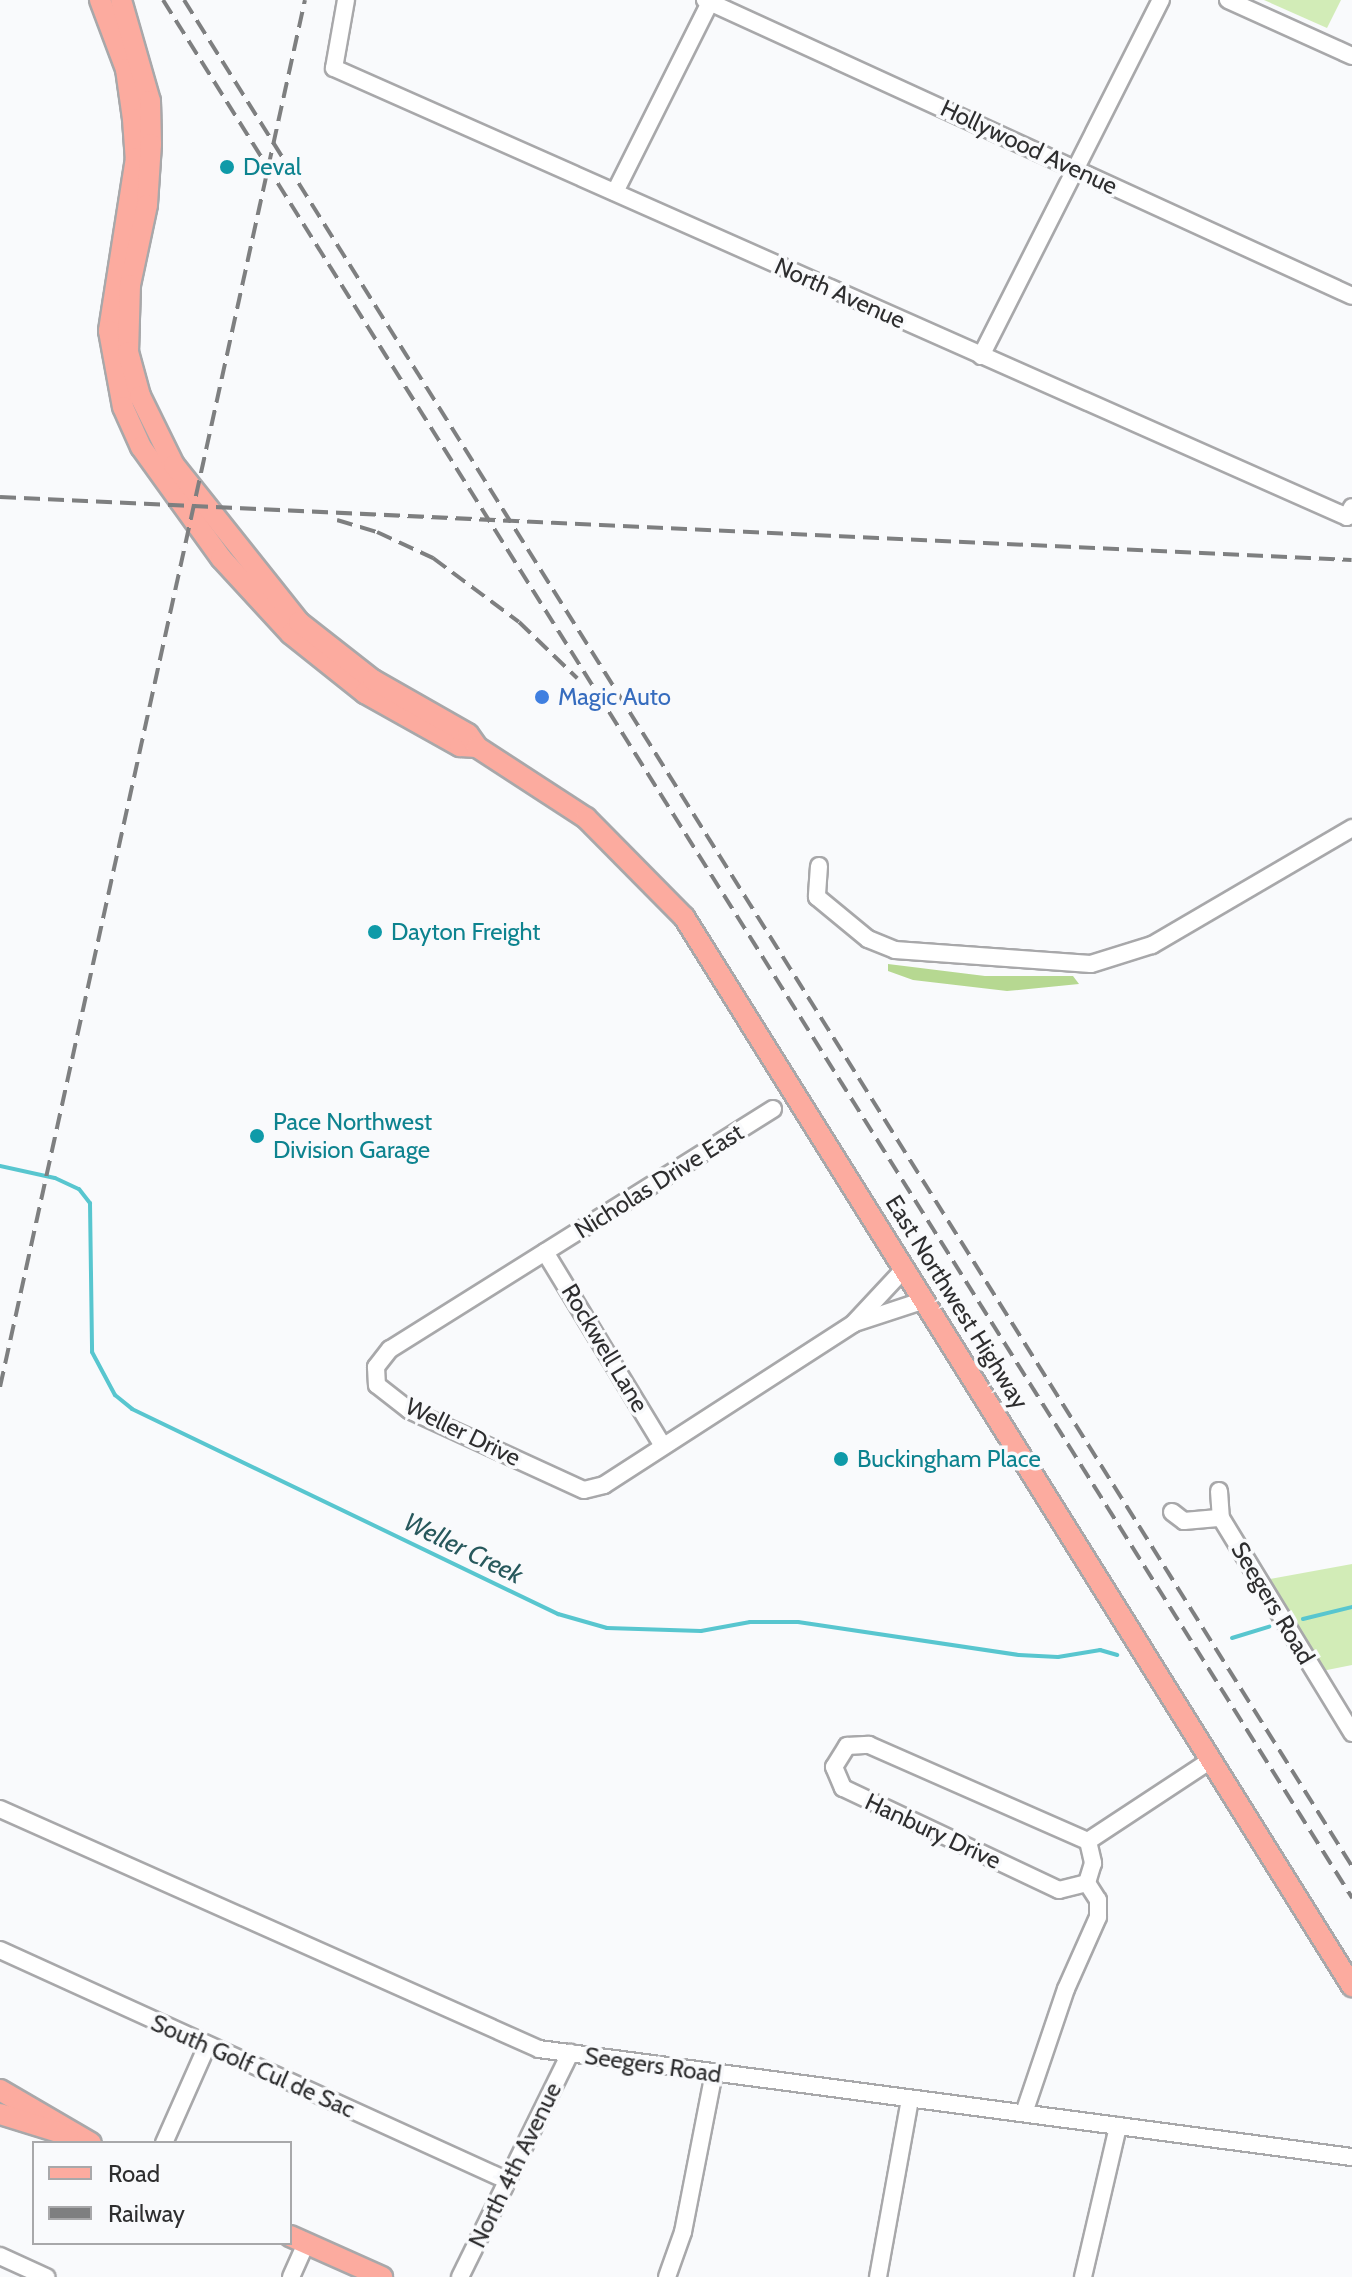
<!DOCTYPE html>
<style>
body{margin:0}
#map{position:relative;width:1352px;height:2277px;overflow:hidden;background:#f9fafc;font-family:Cabin,sans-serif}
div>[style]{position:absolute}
.green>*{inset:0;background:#d2ecb7}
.forest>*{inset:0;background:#b6d891}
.stream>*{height:4px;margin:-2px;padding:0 2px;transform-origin:2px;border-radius:2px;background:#58c6cf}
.roads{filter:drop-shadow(2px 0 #a8a8aa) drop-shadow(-2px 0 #a8a8aa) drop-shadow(0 2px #a8a8aa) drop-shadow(0 -2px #a8a8aa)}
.minor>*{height:16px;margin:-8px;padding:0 8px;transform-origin:8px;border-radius:8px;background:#fff}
.major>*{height:20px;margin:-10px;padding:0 10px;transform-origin:10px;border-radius:10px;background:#fcab9f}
.rail>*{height:4px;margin-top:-2px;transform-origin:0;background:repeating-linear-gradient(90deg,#7e7f80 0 16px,transparent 0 24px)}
.dots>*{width:22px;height:22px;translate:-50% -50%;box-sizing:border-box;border:4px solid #f9fafc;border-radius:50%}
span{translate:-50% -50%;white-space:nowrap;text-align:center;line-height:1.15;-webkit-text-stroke:7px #f9fafc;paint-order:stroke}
.street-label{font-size:24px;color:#2e2e2f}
.culture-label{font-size:24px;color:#0d838f}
.left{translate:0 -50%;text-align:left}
.shop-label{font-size:24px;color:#366cbe}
.water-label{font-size:26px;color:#27585c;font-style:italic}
.legend{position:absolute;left:32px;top:2141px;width:260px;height:104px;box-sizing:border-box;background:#f9fafc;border:2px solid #a8a8aa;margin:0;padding:10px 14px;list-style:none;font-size:24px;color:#2e2e2f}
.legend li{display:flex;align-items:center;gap:16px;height:40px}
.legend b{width:40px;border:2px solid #a8a8aa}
</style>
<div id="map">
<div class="green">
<i style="clip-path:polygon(1264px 0,1341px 0,1327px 28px)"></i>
<i style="clip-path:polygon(1352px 1564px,1352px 1665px,1322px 1671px,1270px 1579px)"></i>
</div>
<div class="forest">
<i style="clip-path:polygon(888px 964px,985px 976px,1073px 976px,1079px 984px,1007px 991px,913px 980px,888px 971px)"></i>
</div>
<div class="stream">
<i style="left:0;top:1166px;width:56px;rotate:12.3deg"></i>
<i style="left:55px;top:1178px;width:26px;rotate:25deg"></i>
<i style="left:79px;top:1189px;width:18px;rotate:52deg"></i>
<i style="left:90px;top:1203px;width:149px;rotate:89.2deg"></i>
<i style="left:92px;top:1352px;width:49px;rotate:61.9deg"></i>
<i style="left:115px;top:1395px;width:22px;rotate:39deg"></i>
<i style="left:132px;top:1409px;width:473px;rotate:25.7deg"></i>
<i style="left:558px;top:1614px;width:51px;rotate:15.9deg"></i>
<i style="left:607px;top:1628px;width:94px;rotate:1.8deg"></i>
<i style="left:701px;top:1631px;width:50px;rotate:-10.4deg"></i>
<i style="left:750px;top:1622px;width:48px"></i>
<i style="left:798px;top:1622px;width:223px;rotate:8.5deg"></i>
<i style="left:1019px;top:1655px;width:39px;rotate:3deg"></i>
<i style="left:1058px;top:1657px;width:43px;rotate:-9.5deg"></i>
<i style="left:1100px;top:1650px;width:18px;rotate:16deg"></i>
<i style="left:1303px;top:1619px;width:50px;rotate:-13.8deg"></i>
<i style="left:1232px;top:1638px;width:39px;rotate:-17deg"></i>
</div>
<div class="roads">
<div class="minor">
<i style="left:346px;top:0;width:69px;rotate:100deg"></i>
<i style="left:334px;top:68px;width:1108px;rotate:23.9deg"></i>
<i style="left:1347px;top:517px;width:11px;rotate:-63deg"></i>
<i style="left:705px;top:0;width:711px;rotate:24.58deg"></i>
<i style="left:1228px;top:0;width:136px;rotate:24.3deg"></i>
<i style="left:615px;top:192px;width:215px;rotate:-63.4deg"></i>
<i style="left:981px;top:356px;width:399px;rotate:-63.2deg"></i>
<i style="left:819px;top:866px;width:31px;rotate:94deg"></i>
<i style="left:817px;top:897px;width:66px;rotate:39.5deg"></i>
<i style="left:868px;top:939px;width:29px;rotate:22deg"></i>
<i style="left:895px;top:950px;width:196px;rotate:4.1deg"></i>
<i style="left:1091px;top:964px;width:64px;rotate:-17.3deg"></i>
<i style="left:1152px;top:945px;width:232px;rotate:-30.3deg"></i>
<i style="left:773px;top:1109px;width:452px;rotate:147.9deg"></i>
<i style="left:390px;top:1349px;width:23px;rotate:128deg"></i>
<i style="left:376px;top:1367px;width:18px;rotate:87deg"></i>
<i style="left:377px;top:1385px;width:41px;rotate:38deg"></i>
<i style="left:409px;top:1410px;width:192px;rotate:24.6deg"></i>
<i style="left:584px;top:1490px;width:21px;rotate:-14deg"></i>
<i style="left:604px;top:1485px;width:297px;rotate:-32.9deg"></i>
<i style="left:853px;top:1324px;width:76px;rotate:-47.1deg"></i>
<i style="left:545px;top:1252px;width:227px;rotate:58.7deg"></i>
<i style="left:855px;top:1323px;width:74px;rotate:-18.2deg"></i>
<i style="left:1219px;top:1491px;width:27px;rotate:86deg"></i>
<i style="left:1221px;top:1518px;width:252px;rotate:58.6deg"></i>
<i style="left:1172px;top:1512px;width:15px;rotate:37deg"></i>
<i style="left:1184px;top:1521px;width:37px;rotate:-5deg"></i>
<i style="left:869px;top:1745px;width:239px;rotate:23.7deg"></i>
<i style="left:1088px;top:1841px;width:23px;rotate:77deg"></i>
<i style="left:1093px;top:1863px;width:21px;rotate:107deg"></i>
<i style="left:1087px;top:1883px;width:29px;rotate:166deg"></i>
<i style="left:1059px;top:1890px;width:239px;rotate:-154.7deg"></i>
<i style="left:843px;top:1788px;width:23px;rotate:-113deg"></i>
<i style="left:834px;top:1767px;width:25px;rotate:-58deg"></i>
<i style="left:847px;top:1746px;width:22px;rotate:-3deg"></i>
<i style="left:0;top:1809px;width:590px;rotate:24deg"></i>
<i style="left:539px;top:2049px;width:820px;rotate:7.57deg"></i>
<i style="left:1088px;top:1841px;width:147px;rotate:-33.4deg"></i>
<i style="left:0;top:1950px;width:556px;rotate:24.44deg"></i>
<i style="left:1024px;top:2113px;width:131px;rotate:-71.3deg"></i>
<i style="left:1066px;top:1989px;width:79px;rotate:-66deg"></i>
<i style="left:1098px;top:1917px;width:17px;rotate:-90deg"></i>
<i style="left:1098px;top:1900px;width:20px;rotate:-123deg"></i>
<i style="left:164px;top:2143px;width:106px;rotate:-66.1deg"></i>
<i style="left:0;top:2256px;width:51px;rotate:24.5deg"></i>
<i style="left:291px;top:2277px;width:37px;rotate:-66deg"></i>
<i style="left:460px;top:2277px;width:250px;rotate:-63.8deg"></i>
<i style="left:667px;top:2277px;width:48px;rotate:-70.4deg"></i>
<i style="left:683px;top:2232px;width:162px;rotate:-79deg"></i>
<i style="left:878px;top:2277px;width:180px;rotate:-79.8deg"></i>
<i style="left:1083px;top:2277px;width:155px;rotate:-76.9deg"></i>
</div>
<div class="major">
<i style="left:100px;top:0;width:74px;rotate:69.4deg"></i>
<i style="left:126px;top:69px;width:50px;rotate:82deg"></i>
<i style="left:133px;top:119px;width:39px;rotate:86deg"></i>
<i style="left:136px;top:158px;width:175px;rotate:98.9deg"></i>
<i style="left:109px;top:331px;width:77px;rotate:79.6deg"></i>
<i style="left:123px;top:407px;width:44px;rotate:65.8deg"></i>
<i style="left:141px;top:447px;width:137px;rotate:54.2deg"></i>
<i style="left:221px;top:558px;width:103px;rotate:47.4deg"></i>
<i style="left:291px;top:634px;width:95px;rotate:38.6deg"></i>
<i style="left:365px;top:693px;width:109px;rotate:29.2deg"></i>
<i style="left:460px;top:746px;width:17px;rotate:3deg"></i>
<i style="left:121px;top:0;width:105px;rotate:74deg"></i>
<i style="left:150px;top:101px;width:43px;rotate:88.7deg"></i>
<i style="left:151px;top:144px;width:61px;rotate:93.8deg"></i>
<i style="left:147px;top:205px;width:82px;rotate:102deg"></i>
<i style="left:130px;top:285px;width:67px;rotate:91.7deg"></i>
<i style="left:128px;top:352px;width:46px;rotate:74.7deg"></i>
<i style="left:140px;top:396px;width:77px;rotate:63.8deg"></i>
<i style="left:174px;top:465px;width:201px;rotate:51.5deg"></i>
<i style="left:299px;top:622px;width:94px;rotate:38.1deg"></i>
<i style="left:373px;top:680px;width:109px;rotate:29.6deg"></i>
<i style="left:468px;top:734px;width:16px;rotate:55deg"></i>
<i style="left:477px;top:747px;width:130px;rotate:33.1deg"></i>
<i style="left:586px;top:818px;width:139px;rotate:45.3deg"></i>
<i style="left:684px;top:917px;width:1261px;rotate:58deg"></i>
<i style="left:0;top:2090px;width:105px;rotate:30.2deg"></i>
<i style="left:0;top:2114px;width:71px;rotate:17.2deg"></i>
<i style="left:290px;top:2236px;width:101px;rotate:24deg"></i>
</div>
</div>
<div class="rail">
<i style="left:163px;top:0;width:2240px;rotate:57.93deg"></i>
<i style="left:184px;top:0;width:2201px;rotate:57.96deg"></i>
<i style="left:0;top:497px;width:1353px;rotate:2.67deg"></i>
<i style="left:337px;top:520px;width:42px;rotate:16.7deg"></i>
<i style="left:377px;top:532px;width:62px;rotate:24.9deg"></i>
<i style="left:433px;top:558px;width:107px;rotate:36.7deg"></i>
<i style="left:519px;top:622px;width:81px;rotate:44deg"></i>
<i style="left:0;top:1387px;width:1420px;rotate:-77.6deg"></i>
</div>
<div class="dots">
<i style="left:227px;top:167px;background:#0f9aa8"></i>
<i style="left:542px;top:697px;background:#3f7fe0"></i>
<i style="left:375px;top:932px;background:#0f9aa8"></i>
<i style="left:257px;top:1136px;background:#0f9aa8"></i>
<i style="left:841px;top:1459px;background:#0f9aa8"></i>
</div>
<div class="street-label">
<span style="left:1029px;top:147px;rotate:25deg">Hollywood Avenue</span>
<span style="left:840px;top:293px;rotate:24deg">North Avenue</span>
<span style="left:659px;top:1181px;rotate:-32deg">Nicholas Drive East</span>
<span style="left:957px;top:1302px;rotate:58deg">East Northwest Highway</span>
<span style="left:605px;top:1348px;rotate:59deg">Rockwell Lane</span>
<span style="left:463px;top:1432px;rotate:26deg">Weller Drive</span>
<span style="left:1273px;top:1603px;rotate:59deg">Seegers Road</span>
<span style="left:933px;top:1831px;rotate:25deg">Hanbury Drive</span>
<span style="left:653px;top:2065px;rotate:8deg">Seegers Road</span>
<span style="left:253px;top:2066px;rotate:24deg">South Golf Cul de Sac</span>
<span style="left:515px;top:2165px;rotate:-64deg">North 4th Avenue</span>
</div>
<div class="culture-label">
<span class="left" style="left:243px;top:167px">Deval</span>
<span class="left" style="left:391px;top:932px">Dayton Freight</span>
<span class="left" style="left:273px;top:1136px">Pace Northwest<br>Division Garage</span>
<span class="left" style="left:857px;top:1459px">Buckingham Place</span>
</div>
<div class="shop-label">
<span class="left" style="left:558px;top:697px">Magic Auto</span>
</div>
<div class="water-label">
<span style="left:463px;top:1549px;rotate:26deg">Weller Creek</span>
</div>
<ul class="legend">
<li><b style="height:10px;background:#fcab9f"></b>Road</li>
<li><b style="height:10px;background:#7e7f80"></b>Railway</li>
</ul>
</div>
